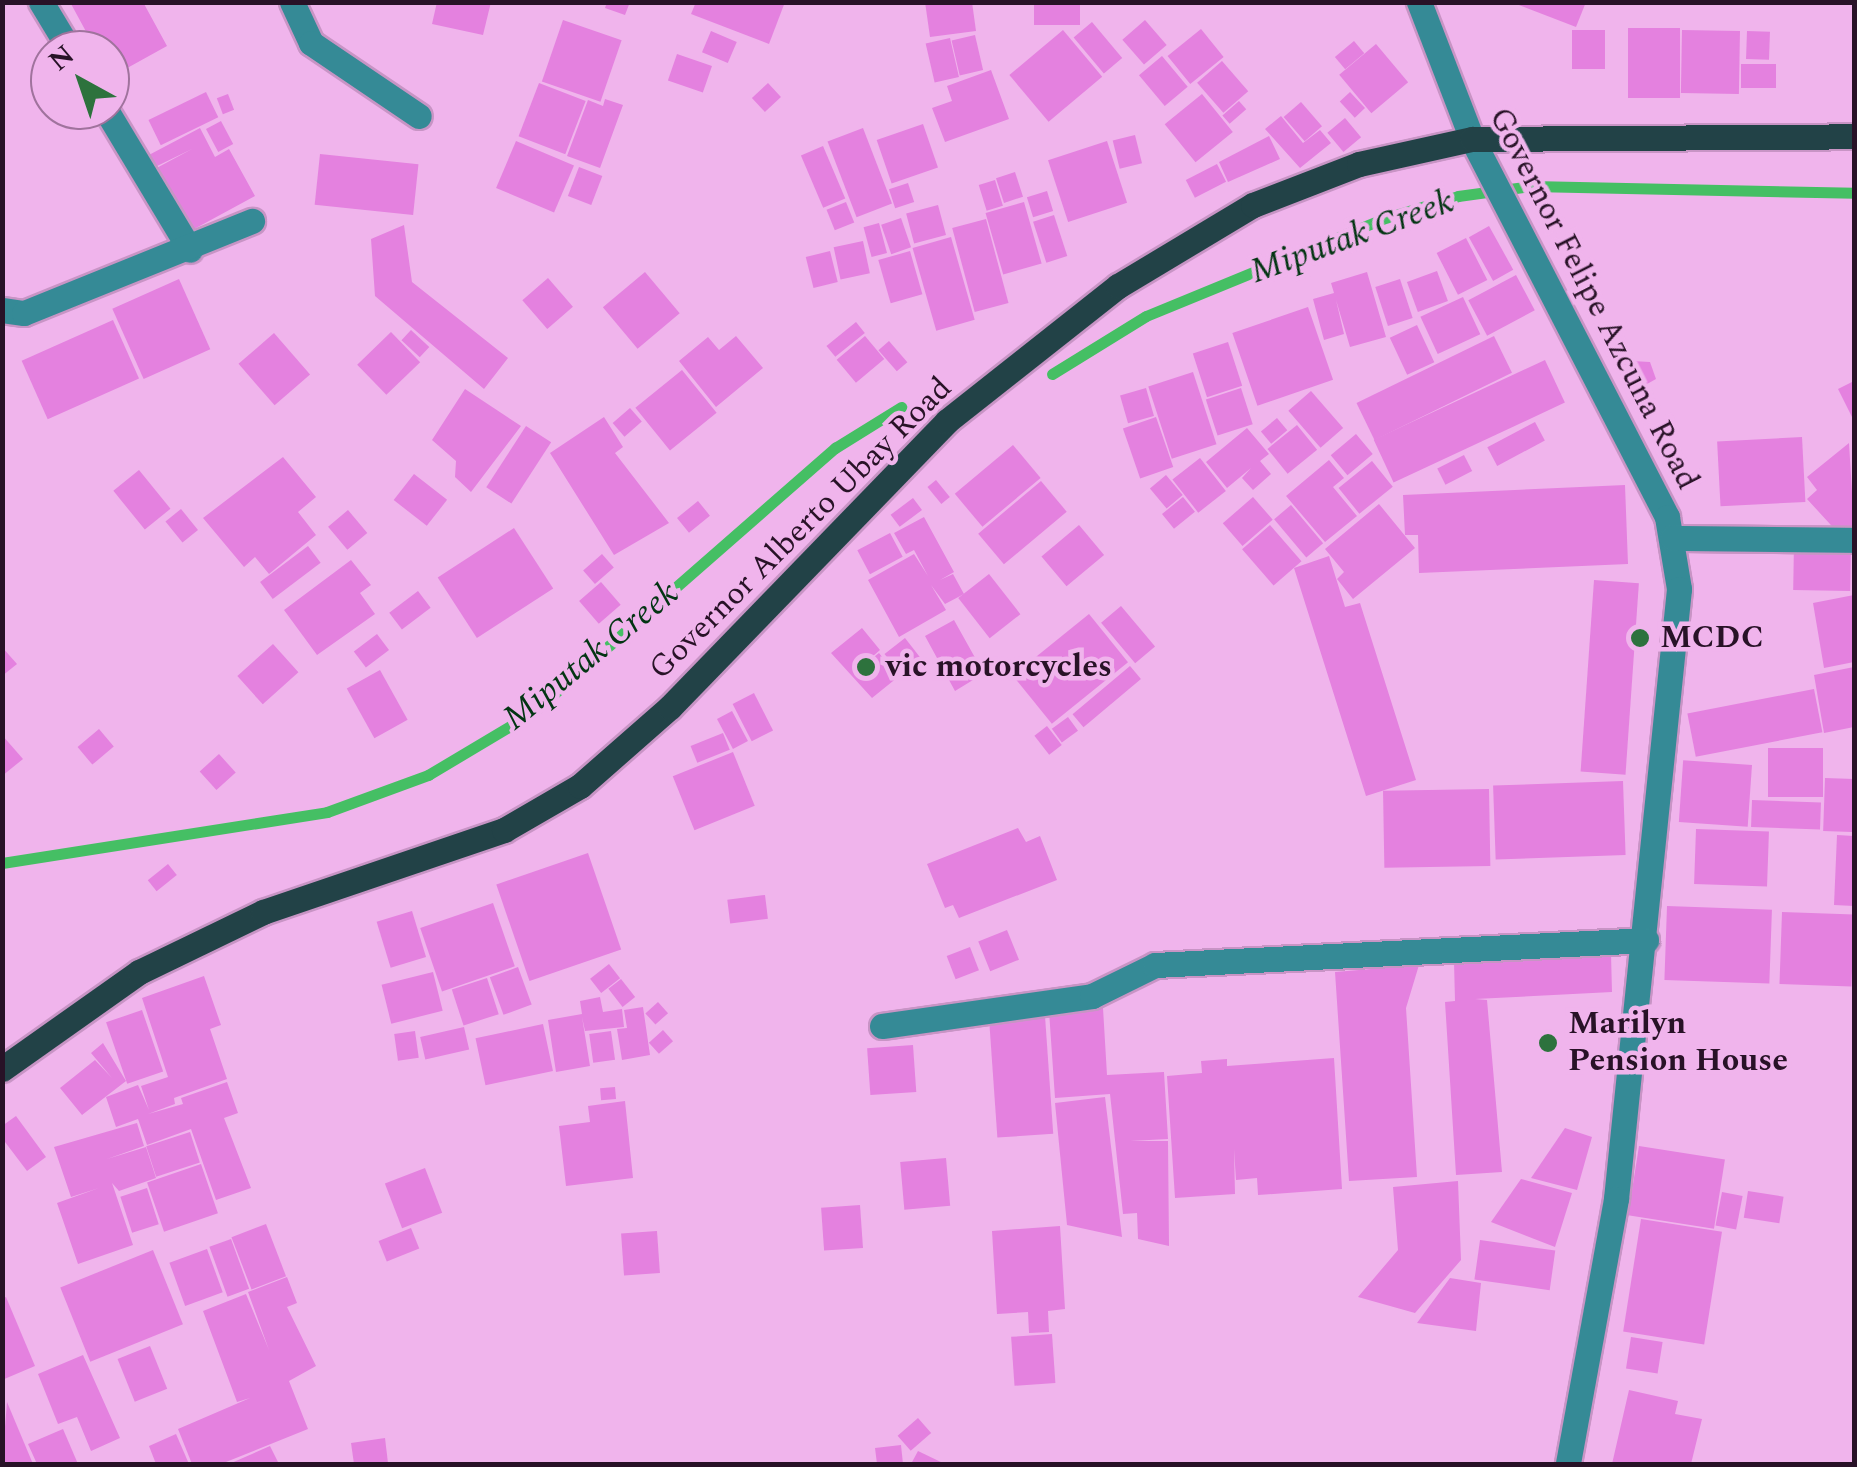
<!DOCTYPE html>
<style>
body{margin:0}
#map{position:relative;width:1857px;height:1467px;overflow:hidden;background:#f0b4ec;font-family:Spectral,serif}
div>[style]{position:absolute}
.stream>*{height:11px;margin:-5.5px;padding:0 5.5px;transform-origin:5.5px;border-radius:5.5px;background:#45bf64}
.building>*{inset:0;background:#e481df;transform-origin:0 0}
.roads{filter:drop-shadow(2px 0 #c894c5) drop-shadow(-2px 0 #c894c5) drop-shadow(0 2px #c894c5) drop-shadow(0 -2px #c894c5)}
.minor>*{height:25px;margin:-12.5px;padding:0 12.5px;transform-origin:12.5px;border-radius:12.5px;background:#358a96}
.major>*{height:25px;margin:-12.5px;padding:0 12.5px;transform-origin:12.5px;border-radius:12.5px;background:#224247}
.dots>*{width:28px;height:28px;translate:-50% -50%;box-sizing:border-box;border:5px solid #f0b4ec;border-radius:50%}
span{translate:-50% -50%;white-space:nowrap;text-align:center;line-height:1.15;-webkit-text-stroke:9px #f0b4ec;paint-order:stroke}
.street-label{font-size:32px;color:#281227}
.poi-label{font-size:32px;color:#281227;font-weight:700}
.left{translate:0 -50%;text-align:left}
.water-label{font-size:35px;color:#033513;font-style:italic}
.frame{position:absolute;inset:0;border:5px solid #281227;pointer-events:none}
.north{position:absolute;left:30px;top:30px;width:100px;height:100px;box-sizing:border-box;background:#f0b4ec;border:2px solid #a0739d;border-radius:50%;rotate:320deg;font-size:28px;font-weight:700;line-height:40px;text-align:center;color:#281227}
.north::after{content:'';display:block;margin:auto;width:35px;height:45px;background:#2d723d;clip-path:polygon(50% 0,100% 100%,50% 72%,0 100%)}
</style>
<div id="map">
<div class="stream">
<i style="left:1052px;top:374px;width:110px;rotate:-31.7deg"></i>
<i style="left:1146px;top:316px;width:255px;rotate:-22.3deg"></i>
<i style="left:1382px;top:219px;width:79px;rotate:-16.8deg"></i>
<i style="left:1458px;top:196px;width:74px;rotate:-7.8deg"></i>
<i style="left:1531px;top:186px;width:323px;rotate:1.2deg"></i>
<i style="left:2px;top:863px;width:329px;rotate:-8.9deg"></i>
<i style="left:327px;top:812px;width:108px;rotate:-20.1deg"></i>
<i style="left:428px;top:775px;width:121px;rotate:-30.8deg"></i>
<i style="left:532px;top:713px;width:403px;rotate:-41.2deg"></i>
<i style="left:835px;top:448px;width:78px;rotate:-31.8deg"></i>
</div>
<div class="building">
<i style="clip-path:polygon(70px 2px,143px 2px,167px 46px,111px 77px,110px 50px,96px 50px)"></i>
<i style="clip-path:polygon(437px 2px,491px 2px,483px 35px,432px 24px)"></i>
<i style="clip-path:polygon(607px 2px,630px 2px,625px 15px,605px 8px)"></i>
<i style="clip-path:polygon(696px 2px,785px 2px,769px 44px,691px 14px)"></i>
<i style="clip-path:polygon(925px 2px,972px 2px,976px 31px,930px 37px)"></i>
<i style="clip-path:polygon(1511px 2px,1586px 2px,1576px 27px)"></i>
<i style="left:1080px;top:5px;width:20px;height:46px;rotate:90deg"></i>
<i style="left:563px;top:20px;width:62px;height:65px;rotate:19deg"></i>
<i style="left:1145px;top:20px;width:33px;height:30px;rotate:49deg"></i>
<i style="left:1092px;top:22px;width:47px;height:24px;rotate:50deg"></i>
<i style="left:1628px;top:28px;width:52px;height:70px"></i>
<i style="left:1201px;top:29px;width:36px;height:43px;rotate:51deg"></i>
<i style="left:1063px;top:30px;width:61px;height:70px;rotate:50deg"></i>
<i style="left:1572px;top:30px;width:33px;height:39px"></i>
<i style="left:1682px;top:30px;width:58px;height:63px;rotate:1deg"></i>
<i style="left:711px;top:31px;width:28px;height:23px;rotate:23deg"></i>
<i style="left:1747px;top:31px;width:23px;height:28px;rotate:2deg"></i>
<i style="left:975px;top:35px;width:36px;height:24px;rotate:77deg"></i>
<i style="left:950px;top:38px;width:40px;height:25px;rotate:77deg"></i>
<i style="left:1354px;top:41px;width:16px;height:25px;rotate:50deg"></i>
<i style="left:1376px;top:44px;width:50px;height:48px;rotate:50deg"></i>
<i style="left:677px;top:54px;width:37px;height:28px;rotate:19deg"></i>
<i style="left:1162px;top:56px;width:40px;height:30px;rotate:50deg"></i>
<i style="left:1222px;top:61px;width:40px;height:33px;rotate:49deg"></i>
<i style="left:1741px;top:64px;width:35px;height:24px"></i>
<i style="clip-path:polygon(991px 70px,1009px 119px,945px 142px,932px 108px,952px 101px,947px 86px)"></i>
<i style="left:539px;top:83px;width:50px;height:57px;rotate:21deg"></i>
<i style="left:768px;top:83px;width:19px;height:22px;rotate:47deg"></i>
<i style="left:206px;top:92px;width:28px;height:64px;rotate:64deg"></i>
<i style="left:1350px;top:92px;width:22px;height:14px;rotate:47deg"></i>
<i style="left:228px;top:94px;width:17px;height:12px;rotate:69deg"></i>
<i style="left:1202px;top:94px;width:49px;height:48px;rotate:51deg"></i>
<i style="clip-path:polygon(605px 99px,623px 105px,600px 168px,567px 156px,588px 100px,603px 106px)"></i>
<i style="left:1239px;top:101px;width:11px;height:22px;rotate:49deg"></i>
<i style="left:1301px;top:102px;width:32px;height:23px;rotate:49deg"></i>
<i style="clip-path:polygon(1281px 116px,1303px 143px,1320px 130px,1331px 143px,1300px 168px,1265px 129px)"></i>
<i style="left:1345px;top:118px;width:25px;height:23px;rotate:50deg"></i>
<i style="left:221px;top:121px;width:26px;height:17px;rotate:62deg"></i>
<i style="left:923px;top:124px;width:46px;height:49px;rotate:71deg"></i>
<i style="clip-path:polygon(200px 128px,215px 157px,229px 149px,255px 196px,185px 234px,151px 171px,192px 149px,153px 168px,147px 156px)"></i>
<i style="left:863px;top:128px;width:81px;height:38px;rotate:69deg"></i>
<i style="left:1135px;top:135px;width:29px;height:23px;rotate:76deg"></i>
<i style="clip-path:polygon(1269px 136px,1280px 159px,1228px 182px,1219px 162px)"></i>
<i style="left:516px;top:141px;width:63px;height:51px;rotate:23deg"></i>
<i style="left:1107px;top:141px;width:65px;height:62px;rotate:72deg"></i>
<i style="left:823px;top:146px;width:57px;height:24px;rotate:67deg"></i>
<i style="left:320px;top:154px;width:99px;height:51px;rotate:6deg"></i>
<i style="left:1217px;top:164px;width:20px;height:35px;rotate:63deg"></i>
<i style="left:579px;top:167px;width:25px;height:31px;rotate:21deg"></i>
<i style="left:1015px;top:172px;width:26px;height:20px;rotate:72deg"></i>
<i style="left:995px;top:180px;width:27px;height:17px;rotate:73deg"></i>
<i style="left:908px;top:183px;width:20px;height:20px;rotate:72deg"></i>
<i style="left:1047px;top:191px;width:21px;height:21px;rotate:73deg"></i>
<i style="left:846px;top:202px;width:22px;height:21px;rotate:68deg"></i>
<i style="left:1024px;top:202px;width:64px;height:40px;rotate:74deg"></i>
<i style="left:938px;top:205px;width:31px;height:33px;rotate:75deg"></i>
<i style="left:1054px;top:215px;width:43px;height:22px;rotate:72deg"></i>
<i style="left:901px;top:218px;width:31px;height:21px;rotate:71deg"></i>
<i style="left:986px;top:219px;width:87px;height:35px;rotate:75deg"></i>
<i style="left:879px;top:223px;width:31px;height:16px;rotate:75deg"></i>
<i style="clip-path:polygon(404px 225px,412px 282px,508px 358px,484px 389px,375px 296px,371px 239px)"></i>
<i style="left:1489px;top:226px;width:50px;height:23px;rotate:61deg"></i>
<i style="left:951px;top:237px;width:86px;height:40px;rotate:74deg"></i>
<i style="left:1466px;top:238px;width:47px;height:33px;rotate:63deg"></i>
<i style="left:863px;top:241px;width:33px;height:30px;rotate:78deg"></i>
<i style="left:830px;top:251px;width:32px;height:25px;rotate:76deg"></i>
<i style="left:910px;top:251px;width:45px;height:33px;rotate:74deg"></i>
<i style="left:1437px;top:271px;width:32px;height:32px;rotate:70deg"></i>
<i style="left:645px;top:272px;width:54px;height:55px;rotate:50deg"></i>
<i style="clip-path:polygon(1367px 272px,1386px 337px,1350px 347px,1336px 300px,1344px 334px,1324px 340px,1313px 299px,1334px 293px,1331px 283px)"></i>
<i style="left:1516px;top:275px;width:40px;height:54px;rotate:62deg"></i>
<i style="left:548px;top:278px;width:38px;height:34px;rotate:49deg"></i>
<i style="left:179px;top:279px;width:77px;height:73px;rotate:66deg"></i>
<i style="left:1400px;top:279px;width:41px;height:26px;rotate:72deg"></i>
<i style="left:1463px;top:297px;width:41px;height:47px;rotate:65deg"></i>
<i style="left:1308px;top:307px;width:77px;height:80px;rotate:71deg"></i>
<i style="left:113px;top:320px;width:64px;height:100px;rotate:66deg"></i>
<i style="left:856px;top:322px;width:14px;height:38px;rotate:51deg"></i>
<i style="left:1417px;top:325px;width:41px;height:30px;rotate:65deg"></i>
<i style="left:411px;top:330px;width:25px;height:14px;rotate:43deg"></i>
<i style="left:391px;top:332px;width:42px;height:47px;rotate:46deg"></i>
<i style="left:274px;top:333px;width:55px;height:47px;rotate:49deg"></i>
<i style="clip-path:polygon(736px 336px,763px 368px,716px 407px,679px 361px,708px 337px,719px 350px)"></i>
<i style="left:865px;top:336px;width:30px;height:37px;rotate:50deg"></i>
<i style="left:1494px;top:336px;width:41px;height:153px;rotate:64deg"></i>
<i style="left:889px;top:341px;width:28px;height:14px;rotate:49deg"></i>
<i style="left:1228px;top:342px;width:46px;height:37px;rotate:72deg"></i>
<i style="left:1545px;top:360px;width:47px;height:189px;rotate:65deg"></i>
<i style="clip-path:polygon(1614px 360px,1650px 362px,1656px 379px,1629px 394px)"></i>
<i style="left:682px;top:370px;width:55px;height:60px;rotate:51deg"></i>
<i style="left:1193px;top:372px;width:76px;height:47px;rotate:72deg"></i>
<i style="clip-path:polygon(1854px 381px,1854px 421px,1838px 389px)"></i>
<i style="left:1146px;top:388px;width:29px;height:27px;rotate:74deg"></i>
<i style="left:1241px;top:388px;width:38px;height:37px;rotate:72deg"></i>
<i style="clip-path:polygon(465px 389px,521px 426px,471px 492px,455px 477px,456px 461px,432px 440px)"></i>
<i style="left:1311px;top:391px;width:49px;height:30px;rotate:49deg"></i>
<i style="left:630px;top:408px;width:18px;height:23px;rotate:49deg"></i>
<i style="clip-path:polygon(604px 417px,623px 447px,615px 453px,669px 523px,614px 555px,550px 453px)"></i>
<i style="left:1156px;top:417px;width:53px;height:35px;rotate:71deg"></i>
<i style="left:1277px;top:418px;width:16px;height:21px;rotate:50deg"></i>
<i style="left:1535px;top:422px;width:21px;height:54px;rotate:62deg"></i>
<i style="left:1297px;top:425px;width:32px;height:38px;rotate:51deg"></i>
<i style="left:526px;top:426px;width:30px;height:73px;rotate:33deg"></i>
<i style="clip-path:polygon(1247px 428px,1269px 454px,1260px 461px,1271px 474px,1253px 490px,1242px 478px,1251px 468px,1227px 488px,1206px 462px)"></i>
<i style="left:1356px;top:434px;width:26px;height:33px;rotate:50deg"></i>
<i style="left:1802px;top:437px;width:65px;height:85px;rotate:87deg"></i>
<i style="clip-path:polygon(1849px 443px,1854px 525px,1841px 536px,1807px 499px,1817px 490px,1807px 477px)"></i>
<i style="left:1013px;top:445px;width:43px;height:76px;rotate:50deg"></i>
<i style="left:1464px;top:455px;width:18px;height:30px;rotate:63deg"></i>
<i style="clip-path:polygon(283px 457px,316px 497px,298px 512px,316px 535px,269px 574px,255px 557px,244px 567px,203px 518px)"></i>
<i style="left:1200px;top:458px;width:42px;height:35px;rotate:52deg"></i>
<i style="clip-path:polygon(1329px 460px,1344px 478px,1333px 487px,1357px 516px,1325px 542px,1286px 496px)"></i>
<i style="left:1372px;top:461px;width:33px;height:43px;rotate:51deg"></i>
<i style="left:139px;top:470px;width:50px;height:33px;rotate:51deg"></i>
<i style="left:414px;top:474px;width:42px;height:33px;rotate:38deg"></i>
<i style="left:1166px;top:475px;width:26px;height:21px;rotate:50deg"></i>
<i style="left:936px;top:480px;width:22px;height:11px;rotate:51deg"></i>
<i style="left:1041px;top:481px;width:40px;height:82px;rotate:50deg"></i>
<i style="clip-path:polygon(1625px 485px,1628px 564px,1419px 573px,1418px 535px,1405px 535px,1403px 495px)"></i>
<i style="left:1183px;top:497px;width:19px;height:27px;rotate:51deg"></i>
<i style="left:1253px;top:497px;width:30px;height:40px;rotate:49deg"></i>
<i style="left:913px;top:498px;width:15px;height:28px;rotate:53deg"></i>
<i style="left:698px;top:501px;width:19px;height:27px;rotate:51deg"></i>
<i style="clip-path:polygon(1379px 504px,1415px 548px,1353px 599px,1337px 579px,1344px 572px,1325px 549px)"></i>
<i style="left:1291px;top:505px;width:50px;height:22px;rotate:50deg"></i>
<i style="left:181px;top:509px;width:27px;height:20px;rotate:51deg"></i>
<i style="left:348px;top:510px;width:30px;height:26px;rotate:50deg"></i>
<i style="clip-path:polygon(924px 517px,954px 572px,940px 580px,953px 574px,964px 594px,945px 604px,931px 585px,946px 610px,899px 637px,868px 580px,914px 554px,928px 576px,914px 550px,906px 554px,894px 533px)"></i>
<i style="left:1079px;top:525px;width:39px;height:49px;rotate:50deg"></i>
<i style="left:1270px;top:525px;width:48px;height:37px;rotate:49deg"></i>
<i style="left:514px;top:528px;width:72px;height:91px;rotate:57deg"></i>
<i style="left:890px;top:533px;width:27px;height:37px;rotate:62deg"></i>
<i style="left:1794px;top:543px;width:57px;height:47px;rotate:1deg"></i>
<i style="left:308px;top:546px;width:21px;height:60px;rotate:53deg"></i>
<i style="left:602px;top:554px;width:18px;height:25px;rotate:49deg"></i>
<i style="clip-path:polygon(1329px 556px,1345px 607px,1360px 603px,1416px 780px,1366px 796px,1294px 568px)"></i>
<i style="clip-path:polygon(351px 560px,371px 585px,360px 593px,375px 614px,317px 655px,284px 610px)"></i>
<i style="left:989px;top:574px;width:51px;height:39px;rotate:52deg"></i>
<i style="left:1594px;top:580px;width:45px;height:192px;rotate:4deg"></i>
<i style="left:601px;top:582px;width:30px;height:29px;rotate:49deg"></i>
<i style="left:418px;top:591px;width:21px;height:36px;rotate:53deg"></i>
<i style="clip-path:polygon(1854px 595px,1854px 662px,1824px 668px,1813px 603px)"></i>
<i style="left:1121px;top:606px;width:53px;height:26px;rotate:50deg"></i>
<i style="left:1089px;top:614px;width:62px;height:98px;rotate:51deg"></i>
<i style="clip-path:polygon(954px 620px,978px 663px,968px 670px,973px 680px,955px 691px,925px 636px)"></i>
<i style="clip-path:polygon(862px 628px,880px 650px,857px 670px,879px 653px,898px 677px,872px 698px,831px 653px)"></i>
<i style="left:377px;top:634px;width:20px;height:29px;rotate:53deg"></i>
<i style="left:905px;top:638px;width:31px;height:26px;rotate:52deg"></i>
<i style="left:273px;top:644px;width:38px;height:48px;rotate:48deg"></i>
<i style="clip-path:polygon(2px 647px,17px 664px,2px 676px)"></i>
<i style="left:1130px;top:666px;width:17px;height:75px;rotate:50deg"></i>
<i style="clip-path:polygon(1854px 667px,1854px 727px,1824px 733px,1814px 675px)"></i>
<i style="left:380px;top:670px;width:57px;height:38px;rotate:61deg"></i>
<i style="left:1814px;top:689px;width:44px;height:129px;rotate:79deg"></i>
<i style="left:754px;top:693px;width:42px;height:24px;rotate:63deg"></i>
<i style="left:732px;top:711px;width:34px;height:17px;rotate:62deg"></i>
<i style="left:1068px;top:717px;width:17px;height:20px;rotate:54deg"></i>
<i style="left:1047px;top:726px;width:24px;height:16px;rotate:52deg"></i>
<i style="left:99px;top:729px;width:23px;height:28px;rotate:50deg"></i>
<i style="left:723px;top:733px;width:18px;height:35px;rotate:68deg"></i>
<i style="clip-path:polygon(2px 735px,23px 759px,2px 776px)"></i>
<i style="left:1768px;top:748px;width:55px;height:49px"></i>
<i style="left:733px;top:752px;width:58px;height:65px;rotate:68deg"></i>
<i style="left:219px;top:754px;width:25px;height:26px;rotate:48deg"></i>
<i style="left:1752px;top:765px;width:62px;height:69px;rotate:94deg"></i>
<i style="left:1825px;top:778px;width:29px;height:53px;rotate:2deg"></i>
<i style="left:1623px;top:781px;width:74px;height:130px;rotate:88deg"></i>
<i style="left:1489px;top:789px;width:77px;height:106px;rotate:89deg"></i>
<i style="left:1752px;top:800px;width:69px;height:27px;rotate:2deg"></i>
<i style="clip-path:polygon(1018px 828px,1026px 842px,1040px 836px,1057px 880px,959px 918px,953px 905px,945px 908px,927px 864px)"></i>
<i style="left:1696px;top:829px;width:73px;height:55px;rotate:2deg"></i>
<i style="clip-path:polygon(1837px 835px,1854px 836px,1854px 906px,1834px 905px)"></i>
<i style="left:588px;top:853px;width:102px;height:97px;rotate:71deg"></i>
<i style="left:168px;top:864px;width:14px;height:26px;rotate:51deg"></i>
<i style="left:765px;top:895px;width:24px;height:38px;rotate:83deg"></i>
<i style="left:493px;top:903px;width:67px;height:77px;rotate:71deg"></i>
<i style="left:1667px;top:906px;width:105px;height:74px;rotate:2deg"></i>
<i style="left:412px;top:911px;width:48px;height:37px;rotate:73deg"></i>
<i style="left:1782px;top:912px;width:72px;height:72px;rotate:2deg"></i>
<i style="left:1007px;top:930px;width:32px;height:31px;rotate:68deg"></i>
<i style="left:970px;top:947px;width:25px;height:25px;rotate:69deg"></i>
<i style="clip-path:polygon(1611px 954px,1612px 992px,1475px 999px,1487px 1000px,1502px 1172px,1456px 1175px,1445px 1002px,1455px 1001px,1454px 962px)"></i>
<i style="left:609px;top:964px;width:18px;height:24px;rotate:52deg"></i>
<i style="clip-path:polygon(1419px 965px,1406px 1008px,1417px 1177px,1349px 1181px,1335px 972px)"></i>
<i style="left:518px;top:967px;width:40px;height:30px;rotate:70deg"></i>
<i style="left:433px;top:972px;width:40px;height:53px;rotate:76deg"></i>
<i style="clip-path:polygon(204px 976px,221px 1025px,210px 1029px,227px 1079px,174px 1098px,175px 1104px,148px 1114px,183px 1104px,181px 1098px,227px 1082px,238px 1113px,224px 1118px,251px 1188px,216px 1200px,191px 1129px,147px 1145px,138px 1119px,116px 1127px,106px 1097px,138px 1085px,149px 1110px,141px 1086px,168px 1077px,142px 998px)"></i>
<i style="left:487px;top:978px;width:38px;height:37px;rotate:72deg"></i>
<i style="left:621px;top:979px;width:23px;height:16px;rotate:52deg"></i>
<i style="clip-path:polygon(600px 997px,603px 1012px,622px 1009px,624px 1027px,585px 1031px,582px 1017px,590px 1066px,556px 1072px,548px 1020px,582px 1014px,580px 1001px)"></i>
<i style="left:658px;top:1002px;width:15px;height:17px;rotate:48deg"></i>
<i style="clip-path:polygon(643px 1007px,650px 1055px,622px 1060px,617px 1029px,627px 1028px,624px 1010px)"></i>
<i style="clip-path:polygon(1103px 1008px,1107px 1075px,1164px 1072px,1168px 1139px,1130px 1141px,1168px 1141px,1169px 1246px,1138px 1239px,1137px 1213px,1123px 1214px,1110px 1094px,1055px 1098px,1049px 1011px)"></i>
<i style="left:142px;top:1010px;width:65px;height:38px;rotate:71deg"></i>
<i style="left:1045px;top:1016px;width:118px;height:56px;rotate:86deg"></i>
<i style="left:543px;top:1024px;width:48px;height:69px;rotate:78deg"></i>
<i style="left:464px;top:1027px;width:23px;height:45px;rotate:77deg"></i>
<i style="left:663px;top:1030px;width:15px;height:19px;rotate:48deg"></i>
<i style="left:415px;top:1031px;width:27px;height:21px;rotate:82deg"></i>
<i style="left:611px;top:1031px;width:29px;height:22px;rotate:82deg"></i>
<i style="clip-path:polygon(103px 1043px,126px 1081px,82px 1115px,60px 1088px,95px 1060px,112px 1078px,91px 1053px)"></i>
<i style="left:913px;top:1045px;width:47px;height:46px;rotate:86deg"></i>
<i style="clip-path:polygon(1334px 1058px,1342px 1189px,1258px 1195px,1257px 1178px,1236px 1180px,1234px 1149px,1235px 1194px,1175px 1198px,1167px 1076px,1202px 1073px,1201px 1061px,1227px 1059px,1227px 1066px)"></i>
<i style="left:615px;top:1087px;width:12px;height:15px;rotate:85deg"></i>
<i style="clip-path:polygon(1105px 1097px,1122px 1237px,1067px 1225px,1055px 1103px)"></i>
<i style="clip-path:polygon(625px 1101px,633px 1178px,566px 1186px,559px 1126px,590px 1122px,588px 1106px)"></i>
<i style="clip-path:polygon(16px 1116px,46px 1157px,27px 1171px,2px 1138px,2px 1126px)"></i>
<i style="clip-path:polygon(137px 1123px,144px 1146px,107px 1159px,146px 1147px,156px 1178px,119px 1191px,112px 1183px,133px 1245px,78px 1264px,57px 1203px,99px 1188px,71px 1197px,54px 1147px)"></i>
<i style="clip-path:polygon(1565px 1128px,1592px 1137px,1577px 1190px,1531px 1178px)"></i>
<i style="left:190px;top:1132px;width:32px;height:46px;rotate:72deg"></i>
<i style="left:1639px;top:1146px;width:87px;height:70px;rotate:9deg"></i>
<i style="left:946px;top:1158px;width:48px;height:46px;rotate:85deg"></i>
<i style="left:201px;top:1164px;width:52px;height:57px;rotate:71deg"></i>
<i style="left:425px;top:1168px;width:48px;height:43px;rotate:69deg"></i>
<i style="clip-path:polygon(1521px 1179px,1572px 1193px,1555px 1247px,1491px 1222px)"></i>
<i style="clip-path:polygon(1458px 1181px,1461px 1260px,1415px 1313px,1358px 1297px,1398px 1250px,1393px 1187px)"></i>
<i style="left:147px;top:1188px;width:38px;height:28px;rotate:72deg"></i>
<i style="left:1748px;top:1191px;width:36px;height:27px;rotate:9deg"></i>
<i style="left:1722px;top:1192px;width:21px;height:34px;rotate:11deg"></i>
<i style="left:860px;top:1205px;width:43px;height:39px;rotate:86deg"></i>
<i style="left:1641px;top:1219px;width:82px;height:114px;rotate:9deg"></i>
<i style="left:266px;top:1224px;width:56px;height:37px;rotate:69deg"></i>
<i style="clip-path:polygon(1060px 1226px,1065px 1309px,1048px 1311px,1049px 1332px,1029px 1333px,1028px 1312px,997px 1314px,992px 1231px)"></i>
<i style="left:411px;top:1228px;width:22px;height:35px;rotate:68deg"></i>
<i style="left:657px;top:1231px;width:42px;height:36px;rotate:86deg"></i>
<i style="left:231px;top:1239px;width:53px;height:23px;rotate:70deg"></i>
<i style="left:1480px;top:1240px;width:76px;height:40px;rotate:8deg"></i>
<i style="left:207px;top:1249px;width:46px;height:40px;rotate:70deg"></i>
<i style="left:153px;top:1250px;width:80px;height:100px;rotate:68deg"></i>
<i style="clip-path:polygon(287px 1277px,297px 1303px,287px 1307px,316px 1366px,289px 1381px,308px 1429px,221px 1464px,192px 1464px,178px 1429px,250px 1398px,237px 1402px,203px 1311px,246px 1294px,269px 1350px,248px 1292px)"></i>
<i style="clip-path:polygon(1450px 1278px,1481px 1283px,1476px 1331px,1417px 1323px)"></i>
<i style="clip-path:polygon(6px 1297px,35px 1366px,2px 1380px,2px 1299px)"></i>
<i style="left:1052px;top:1334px;width:49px;height:41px;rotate:86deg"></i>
<i style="left:1631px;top:1337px;width:32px;height:32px;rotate:9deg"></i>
<i style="left:150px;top:1346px;width:46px;height:35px;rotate:68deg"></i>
<i style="clip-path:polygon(83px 1355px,120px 1438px,91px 1451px,77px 1417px,58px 1424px,38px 1374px)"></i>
<i style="clip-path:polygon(1629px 1390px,1678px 1401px,1675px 1414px,1702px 1419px,1691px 1464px,1612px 1464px)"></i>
<i style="clip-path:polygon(7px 1402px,33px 1464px,2px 1464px)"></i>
<i style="left:918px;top:1418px;width:20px;height:27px;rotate:49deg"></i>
<i style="clip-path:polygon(63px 1429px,78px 1464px,37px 1464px,28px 1444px)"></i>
<i style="clip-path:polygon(176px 1434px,189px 1464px,156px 1464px,149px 1446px)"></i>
<i style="clip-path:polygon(385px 1438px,388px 1463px,354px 1464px,351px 1443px)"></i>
<i style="clip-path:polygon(901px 1445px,903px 1464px,877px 1464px,875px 1448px)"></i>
<i style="clip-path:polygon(270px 1446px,279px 1464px,229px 1464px)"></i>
<i style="clip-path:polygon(918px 1451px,945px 1464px,911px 1464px)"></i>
</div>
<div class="roads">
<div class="minor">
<i style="left:41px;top:2px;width:56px;rotate:58.9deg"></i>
<i style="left:292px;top:2px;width:45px;rotate:65.1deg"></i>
<i style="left:311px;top:43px;width:130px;rotate:34.1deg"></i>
<i style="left:1419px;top:2px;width:147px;rotate:68.9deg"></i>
<i style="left:1472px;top:139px;width:425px;rotate:62.7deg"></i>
<i style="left:1667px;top:517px;width:73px;rotate:80.5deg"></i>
<i style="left:1679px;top:589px;width:613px;rotate:95.9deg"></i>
<i style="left:1616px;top:1199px;width:269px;rotate:100.3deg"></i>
<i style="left:106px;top:110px;width:163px;rotate:59deg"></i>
<i style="left:2px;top:310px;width:22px;rotate:8deg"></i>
<i style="left:24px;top:313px;width:246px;rotate:-22deg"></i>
<i style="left:1672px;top:538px;width:182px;rotate:0.6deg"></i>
<i style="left:882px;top:1026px;width:212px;rotate:-8.1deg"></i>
<i style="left:1092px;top:996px;width:70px;rotate:-26.2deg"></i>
<i style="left:1155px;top:965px;width:492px;rotate:-2.9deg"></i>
</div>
<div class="major">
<i style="left:2px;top:1069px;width:168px;rotate:-35.3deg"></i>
<i style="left:139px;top:972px;width:138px;rotate:-25.8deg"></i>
<i style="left:263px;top:912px;width:255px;rotate:-18.8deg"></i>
<i style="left:504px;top:830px;width:88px;rotate:-30.1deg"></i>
<i style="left:580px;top:786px;width:120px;rotate:-41.3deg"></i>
<i style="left:670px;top:707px;width:398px;rotate:-45.9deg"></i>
<i style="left:947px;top:421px;width:218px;rotate:-38.3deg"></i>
<i style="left:1118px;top:286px;width:157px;rotate:-31deg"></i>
<i style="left:1253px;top:205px;width:114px;rotate:-21.1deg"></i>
<i style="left:1359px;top:164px;width:116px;rotate:-12.5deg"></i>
<i style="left:1472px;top:139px;width:382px;rotate:-0.4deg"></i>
</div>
</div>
<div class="dots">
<i style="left:1640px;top:638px;background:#2d723d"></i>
<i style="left:866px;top:667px;background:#2d723d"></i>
<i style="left:1548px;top:1043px;background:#2d723d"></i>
</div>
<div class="street-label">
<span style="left:1593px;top:299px;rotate:63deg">Governor Felipe Azcuna Road</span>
<span style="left:801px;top:529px;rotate:-45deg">Governor Alberto Ubay Road</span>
</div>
<div class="poi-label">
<span class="left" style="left:1660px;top:638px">MCDC</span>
<span class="left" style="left:886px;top:667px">vic motorcycles</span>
<span class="left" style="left:1568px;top:1043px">Marilyn<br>Pension House</span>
</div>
<div class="water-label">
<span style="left:1352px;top:237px;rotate:-20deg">Miputak Creek</span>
<span style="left:591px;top:656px;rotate:-39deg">Miputak Creek</span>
</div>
<div class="frame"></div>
<div class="north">N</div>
</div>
